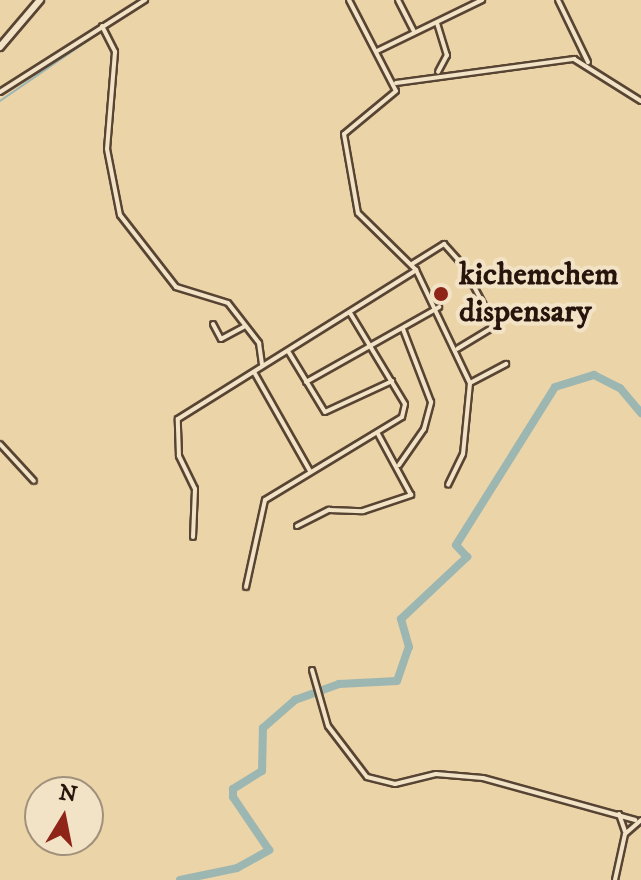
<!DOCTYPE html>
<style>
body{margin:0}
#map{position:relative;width:641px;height:880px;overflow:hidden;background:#ebd4a8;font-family:"IM FELL DW Pica",serif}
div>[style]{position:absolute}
.stream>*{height:2px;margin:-1px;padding:0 1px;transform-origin:1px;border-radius:1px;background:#9cb6b2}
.river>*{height:8px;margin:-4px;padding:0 4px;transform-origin:4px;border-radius:4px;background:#9cb6b2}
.roads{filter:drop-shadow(2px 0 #584433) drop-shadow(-2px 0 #584433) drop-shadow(0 2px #584433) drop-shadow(0 -2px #584433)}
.street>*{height:4px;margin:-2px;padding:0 2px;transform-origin:2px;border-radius:2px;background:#f2e3c6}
.secondary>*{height:6px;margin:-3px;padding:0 3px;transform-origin:3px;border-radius:3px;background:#f2e3c6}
.dots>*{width:22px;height:22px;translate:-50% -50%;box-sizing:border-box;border:4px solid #f2e3c6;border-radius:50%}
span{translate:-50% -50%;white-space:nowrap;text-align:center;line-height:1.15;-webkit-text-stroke:8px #f2e3c6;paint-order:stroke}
.poi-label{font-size:32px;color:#27140c;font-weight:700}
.left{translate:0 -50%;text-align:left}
.north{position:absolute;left:24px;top:776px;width:80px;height:80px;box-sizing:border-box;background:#f2e3c6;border:2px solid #a1907c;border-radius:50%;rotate:10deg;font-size:22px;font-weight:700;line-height:32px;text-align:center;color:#27140c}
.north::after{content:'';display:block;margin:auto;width:28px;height:36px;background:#8f2418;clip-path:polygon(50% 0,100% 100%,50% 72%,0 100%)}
</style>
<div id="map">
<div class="stream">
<i style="left:0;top:101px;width:159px;rotate:-34.5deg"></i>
</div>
<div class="river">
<i style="left:180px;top:880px;width:58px;rotate:-11.9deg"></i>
<i style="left:237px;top:868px;width:37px;rotate:-29deg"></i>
<i style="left:269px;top:850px;width:64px;rotate:-124.2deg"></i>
<i style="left:233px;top:797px;width:8px;rotate:-90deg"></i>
<i style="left:233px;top:789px;width:34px;rotate:-32deg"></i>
<i style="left:262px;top:771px;width:43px;rotate:-88.7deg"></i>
<i style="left:263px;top:728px;width:43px;rotate:-41.2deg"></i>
<i style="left:295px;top:700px;width:47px;rotate:-20deg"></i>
<i style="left:339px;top:684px;width:58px;rotate:-3deg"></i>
<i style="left:397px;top:681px;width:36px;rotate:-71deg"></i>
<i style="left:409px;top:647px;width:29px;rotate:-106deg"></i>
<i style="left:401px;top:619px;width:91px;rotate:-43.2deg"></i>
<i style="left:467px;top:557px;width:16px;rotate:-133deg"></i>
<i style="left:456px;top:545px;width:186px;rotate:-57.9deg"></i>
<i style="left:555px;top:387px;width:41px;rotate:-17.1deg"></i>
<i style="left:594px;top:375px;width:29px;rotate:27deg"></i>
<i style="left:620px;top:388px;width:33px;rotate:50deg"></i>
</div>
<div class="roads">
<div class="street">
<i style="left:349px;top:0;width:102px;rotate:62.7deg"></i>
<i style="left:396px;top:91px;width:67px;rotate:140.4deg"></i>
<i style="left:344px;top:134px;width:80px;rotate:80deg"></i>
<i style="left:358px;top:213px;width:81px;rotate:44.5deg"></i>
<i style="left:416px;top:270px;width:125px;rotate:64.5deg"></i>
<i style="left:470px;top:383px;width:71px;rotate:95.6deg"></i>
<i style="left:463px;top:454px;width:34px;rotate:116deg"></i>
<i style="left:398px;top:0;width:36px;rotate:63deg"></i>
<i style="left:558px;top:0;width:69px;rotate:64.2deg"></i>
<i style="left:437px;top:23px;width:34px;rotate:73deg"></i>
<i style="left:447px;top:55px;width:19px;rotate:118deg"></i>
<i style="left:102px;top:26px;width:29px;rotate:63deg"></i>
<i style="left:115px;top:52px;width:97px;rotate:94.7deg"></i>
<i style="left:107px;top:149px;width:67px;rotate:78.9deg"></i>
<i style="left:120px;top:215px;width:91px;rotate:52.1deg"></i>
<i style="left:176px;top:287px;width:54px;rotate:17.1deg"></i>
<i style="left:228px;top:303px;width:51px;rotate:52.2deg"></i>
<i style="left:259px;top:343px;width:21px;rotate:82deg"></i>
<i style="left:377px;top:51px;width:117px;rotate:-25.9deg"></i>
<i style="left:396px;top:83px;width:180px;rotate:-7.7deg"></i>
<i style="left:574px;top:59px;width:79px;rotate:32.1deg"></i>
<i style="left:0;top:92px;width:172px;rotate:-32.4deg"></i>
<i style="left:412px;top:264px;width:38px;rotate:-32deg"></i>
<i style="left:444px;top:244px;width:27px;rotate:48deg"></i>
<i style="left:462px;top:264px;width:70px;rotate:62deg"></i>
<i style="left:495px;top:326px;width:44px;rotate:148.8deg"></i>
<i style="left:213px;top:324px;width:17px;rotate:62deg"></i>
<i style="left:221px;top:339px;width:27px;rotate:-28deg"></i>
<i style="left:288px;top:351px;width:71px;rotate:58.8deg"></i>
<i style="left:325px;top:412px;width:74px;rotate:-24.8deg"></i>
<i style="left:254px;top:372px;width:114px;rotate:60.5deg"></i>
<i style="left:306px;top:382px;width:153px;rotate:-29.4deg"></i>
<i style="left:470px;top:383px;width:41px;rotate:-27.8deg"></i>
<i style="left:0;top:444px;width:50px;rotate:47.4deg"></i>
<i style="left:399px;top:465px;width:44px;rotate:-55.2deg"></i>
<i style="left:424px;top:429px;width:28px;rotate:-75deg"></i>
<i style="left:431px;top:402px;width:78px;rotate:-111deg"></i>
<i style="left:297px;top:526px;width:36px;rotate:-27deg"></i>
<i style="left:329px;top:510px;width:34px;rotate:2deg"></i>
<i style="left:363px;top:511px;width:51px;rotate:-18.4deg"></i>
<i style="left:411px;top:495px;width:69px;rotate:-118.4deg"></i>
<i style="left:193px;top:537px;width:48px;rotate:-87.6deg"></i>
<i style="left:195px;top:489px;width:37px;rotate:-116deg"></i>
<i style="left:179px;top:456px;width:37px;rotate:-92deg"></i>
<i style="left:178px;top:419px;width:281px;rotate:-32deg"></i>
<i style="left:246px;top:587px;width:89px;rotate:-77.7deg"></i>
<i style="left:265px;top:500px;width:160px;rotate:-31.2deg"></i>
<i style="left:402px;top:417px;width:13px;rotate:-77deg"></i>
<i style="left:405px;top:404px;width:106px;rotate:-121.1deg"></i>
<i style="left:312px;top:670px;width:58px;rotate:74.1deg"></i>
<i style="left:328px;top:726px;width:64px;rotate:52.6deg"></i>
<i style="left:367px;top:777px;width:29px;rotate:14deg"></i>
<i style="left:395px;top:784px;width:42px;rotate:-13.7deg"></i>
<i style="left:436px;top:774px;width:47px;rotate:4.9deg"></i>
<i style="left:483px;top:778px;width:158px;rotate:15.4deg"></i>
<i style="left:619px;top:814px;width:18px;rotate:71deg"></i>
<i style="left:615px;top:880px;width:47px;rotate:-77.7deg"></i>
<i style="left:625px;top:834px;width:21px;rotate:-41deg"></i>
</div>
<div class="secondary">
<i style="left:0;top:47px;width:62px;rotate:-49.6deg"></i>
</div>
</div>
<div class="dots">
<i style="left:441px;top:294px;background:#8f2418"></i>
</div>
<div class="poi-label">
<span class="left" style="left:459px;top:294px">kichemchem<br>dispensary</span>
</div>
<div class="north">N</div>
</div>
